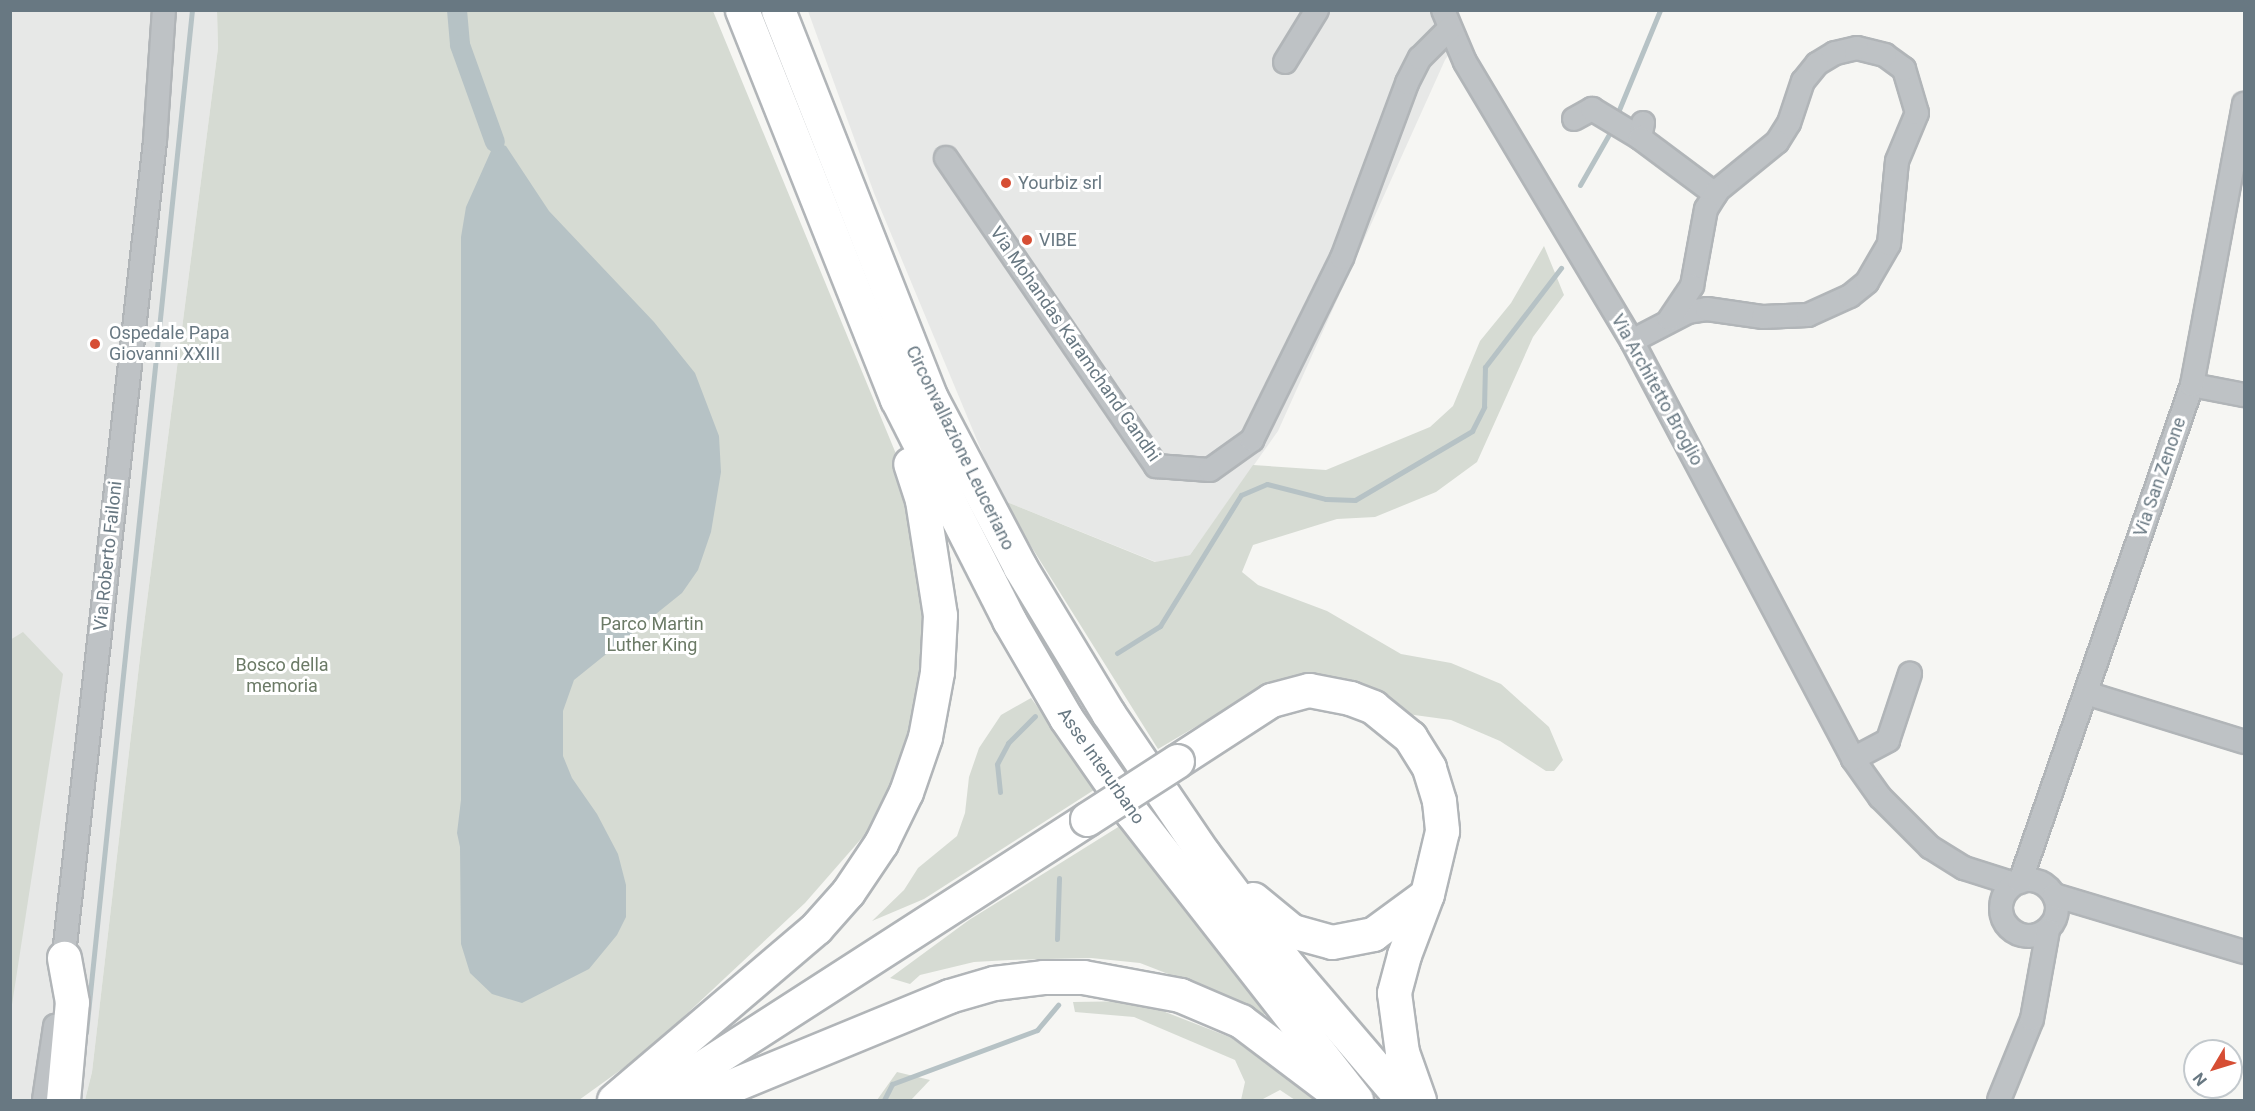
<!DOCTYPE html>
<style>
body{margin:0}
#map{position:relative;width:2255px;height:1111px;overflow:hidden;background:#f6f6f3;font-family:Roboto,sans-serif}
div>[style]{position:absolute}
.built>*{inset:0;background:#e7e8e7}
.green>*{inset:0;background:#d6dbd3}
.water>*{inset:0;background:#b6c2c5}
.stream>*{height:5px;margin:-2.5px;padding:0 2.5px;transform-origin:2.5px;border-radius:2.5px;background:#b6c2c5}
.canal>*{height:20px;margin:-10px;padding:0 10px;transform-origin:10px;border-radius:10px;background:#b6c2c5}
.roads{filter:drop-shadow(2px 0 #b1b5b8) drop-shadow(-2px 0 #b1b5b8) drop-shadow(0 2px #b1b5b8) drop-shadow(0 -2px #b1b5b8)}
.minor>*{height:22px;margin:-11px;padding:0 11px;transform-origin:11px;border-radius:11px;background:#bec2c5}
.minor>.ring{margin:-11px;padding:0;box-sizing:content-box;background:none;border:22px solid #bec2c5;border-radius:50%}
.highway>*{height:33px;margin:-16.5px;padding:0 16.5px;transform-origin:16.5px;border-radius:16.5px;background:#fff}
.bridges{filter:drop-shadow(2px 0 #b1b5b8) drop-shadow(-2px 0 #b1b5b8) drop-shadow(0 2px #b1b5b8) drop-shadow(0 -2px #b1b5b8)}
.highway-bridge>*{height:33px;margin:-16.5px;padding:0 16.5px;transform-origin:16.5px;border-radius:16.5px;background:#fff}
.dots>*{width:16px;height:16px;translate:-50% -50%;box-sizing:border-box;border:3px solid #fff;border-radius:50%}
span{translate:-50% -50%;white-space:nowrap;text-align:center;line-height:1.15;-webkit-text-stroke:6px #fff;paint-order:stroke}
.poi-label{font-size:18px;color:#687882}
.left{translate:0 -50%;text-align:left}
.street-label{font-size:18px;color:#687882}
.park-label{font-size:18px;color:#6b7a66}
.frame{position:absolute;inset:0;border:12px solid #687882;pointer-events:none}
.north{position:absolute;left:2183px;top:1039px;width:60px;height:60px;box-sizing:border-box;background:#fff;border:2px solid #c3c9cd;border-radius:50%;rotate:232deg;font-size:16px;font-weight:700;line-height:24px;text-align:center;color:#687882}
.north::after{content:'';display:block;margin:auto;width:21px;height:27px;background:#d64e34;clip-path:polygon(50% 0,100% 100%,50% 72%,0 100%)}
</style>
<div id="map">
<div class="built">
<i style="clip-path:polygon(10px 11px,217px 11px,218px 48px,142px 640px,92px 1072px,85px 1100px,11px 1100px)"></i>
<i style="clip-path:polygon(808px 11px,1459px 11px,1465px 32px,1445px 60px,1278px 431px,1190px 555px,1156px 562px,1002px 500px,874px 193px)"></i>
</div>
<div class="green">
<i style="clip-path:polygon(217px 11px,713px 11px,906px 478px,921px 565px,924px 656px,901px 771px,868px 831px,805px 903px,647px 1051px,579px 1100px,85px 1100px,92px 1072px,142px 640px,218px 48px)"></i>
<i style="clip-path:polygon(1544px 246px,1564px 295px,1533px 337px,1477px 462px,1436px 492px,1375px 517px,1337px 519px,1253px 545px,1242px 572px,1258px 585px,1327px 611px,1401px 654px,1451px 663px,1501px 684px,1549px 727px,1563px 760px,1554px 771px,1546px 771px,1500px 741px,1451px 720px,1253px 693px,1158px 749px,1002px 500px,1155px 562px,1190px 555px,1253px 465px,1326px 470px,1430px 427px,1453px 406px,1480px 341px,1511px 303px)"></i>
<i style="clip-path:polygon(23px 632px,63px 674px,11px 1011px,10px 640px)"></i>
<i style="clip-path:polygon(1031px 698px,1097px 788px,924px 899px,872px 921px,904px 890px,918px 868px,957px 836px,965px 813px,969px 777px,979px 748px,1001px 715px)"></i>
<i style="clip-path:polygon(1123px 824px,1268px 1013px,1257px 1017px,1194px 984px,1140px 963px,1091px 958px,1010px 960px,974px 962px,920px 975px,910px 984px,890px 978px,969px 920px)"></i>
<i style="clip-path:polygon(1137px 1001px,1232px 1038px,1316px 1100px,1295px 1100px,1280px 1090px,1261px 1100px,1241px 1100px,1245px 1082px,1235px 1060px,1134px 1017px,1075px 1012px,1073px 1002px)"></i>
<i style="clip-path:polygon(897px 1072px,930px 1080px,911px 1100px,877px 1100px)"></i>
</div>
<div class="water">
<i style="clip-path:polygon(495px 142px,506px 146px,549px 211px,654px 322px,695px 373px,719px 436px,721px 472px,711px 532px,698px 570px,682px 593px,574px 680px,563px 711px,563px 756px,572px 778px,597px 814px,618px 854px,626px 885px,626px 917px,617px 935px,589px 969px,522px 1003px,492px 994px,470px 973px,461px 944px,460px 847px,457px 833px,461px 800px,461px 237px,466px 207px)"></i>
</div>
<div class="stream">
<i style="left:1616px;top:117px;width:116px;rotate:-67.6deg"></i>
<i style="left:1580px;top:185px;width:64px;rotate:-60.3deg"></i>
<i style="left:1117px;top:653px;width:51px;rotate:-32.1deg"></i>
<i style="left:1160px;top:626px;width:154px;rotate:-58.3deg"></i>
<i style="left:1241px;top:495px;width:28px;rotate:-23deg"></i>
<i style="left:1267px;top:484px;width:61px;rotate:14.3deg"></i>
<i style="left:1326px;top:499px;width:29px;rotate:2deg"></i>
<i style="left:1355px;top:500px;width:136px;rotate:-30.5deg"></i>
<i style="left:1472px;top:431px;width:27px;rotate:-63deg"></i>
<i style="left:1484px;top:407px;width:40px;rotate:-88.6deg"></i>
<i style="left:1485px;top:367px;width:125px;rotate:-52.5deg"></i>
<i style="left:1000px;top:792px;width:28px;rotate:-96deg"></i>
<i style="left:997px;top:764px;width:24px;rotate:-62deg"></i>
<i style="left:1008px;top:743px;width:38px;rotate:-45deg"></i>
<i style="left:1057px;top:939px;width:61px;rotate:-88.1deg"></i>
<i style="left:86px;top:1032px;width:1027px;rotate:-84.08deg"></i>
<i style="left:884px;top:1100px;width:18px;rotate:-63deg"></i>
<i style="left:892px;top:1084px;width:155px;rotate:-20.4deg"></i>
<i style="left:1037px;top:1030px;width:33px;rotate:-50deg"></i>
</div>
<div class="canal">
<i style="left:457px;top:10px;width:35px;rotate:85deg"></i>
<i style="left:460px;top:45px;width:103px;rotate:70.2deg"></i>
</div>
<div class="roads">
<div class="minor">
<i style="left:1443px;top:10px;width:56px;rotate:67.1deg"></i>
<i style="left:1465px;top:62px;width:325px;rotate:59.1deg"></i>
<i style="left:1632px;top:341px;width:473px;rotate:62.1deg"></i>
<i style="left:1853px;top:759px;width:47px;rotate:54.6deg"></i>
<i style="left:1880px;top:797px;width:71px;rotate:45deg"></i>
<i style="left:1930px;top:847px;width:40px;rotate:32deg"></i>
<i style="left:1964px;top:868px;width:52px;rotate:17.7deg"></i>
<i style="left:1285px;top:62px;width:61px;rotate:-58.4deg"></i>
<i style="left:1574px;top:119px;width:21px;rotate:-29deg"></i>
<i style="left:1592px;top:109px;width:56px;rotate:31.1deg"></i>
<i style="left:1643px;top:123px;width:15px;rotate:101deg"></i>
<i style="left:1640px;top:138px;width:94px;rotate:36.7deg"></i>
<i style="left:946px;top:158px;width:373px;rotate:55.7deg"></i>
<i style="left:1156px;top:466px;width:54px;rotate:4.2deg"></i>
<i style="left:1210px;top:470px;width:52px;rotate:-35.5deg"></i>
<i style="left:1252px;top:440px;width:203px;rotate:-63.7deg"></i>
<i style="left:1342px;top:258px;width:187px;rotate:-69.6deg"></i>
<i style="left:1407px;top:83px;width:28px;rotate:-63deg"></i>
<i style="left:1420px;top:58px;width:42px;rotate:-45deg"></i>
<i style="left:1632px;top:341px;width:63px;rotate:-27.4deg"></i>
<i style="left:1688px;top:312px;width:19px;rotate:-9deg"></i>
<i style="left:1707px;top:309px;width:57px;rotate:8.1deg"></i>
<i style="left:1763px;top:317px;width:45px;rotate:-2.5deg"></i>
<i style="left:1808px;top:315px;width:46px;rotate:-24.3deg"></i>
<i style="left:1850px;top:296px;width:22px;rotate:-39deg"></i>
<i style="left:1867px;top:282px;width:44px;rotate:-59.9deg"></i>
<i style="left:1889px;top:244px;width:83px;rotate:-84.5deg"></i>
<i style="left:1897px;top:161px;width:52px;rotate:-67.4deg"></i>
<i style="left:1917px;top:113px;width:46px;rotate:-106.5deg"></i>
<i style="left:1904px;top:69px;width:24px;rotate:-144deg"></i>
<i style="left:1885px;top:55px;width:29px;rotate:-166deg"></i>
<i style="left:1857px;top:48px;width:23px;rotate:167deg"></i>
<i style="left:1835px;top:53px;width:21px;rotate:149deg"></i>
<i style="left:1817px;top:64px;width:22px;rotate:129deg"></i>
<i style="left:1803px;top:81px;width:44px;rotate:108.4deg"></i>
<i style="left:1789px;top:123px;width:22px;rotate:122deg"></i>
<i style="left:1777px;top:142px;width:76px;rotate:140.9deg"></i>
<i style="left:1718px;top:190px;width:22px;rotate:122deg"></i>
<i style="left:1706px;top:209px;width:78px;rotate:100.3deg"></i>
<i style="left:1692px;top:286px;width:40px;rotate:124deg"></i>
<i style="left:2192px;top:385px;width:53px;rotate:10.9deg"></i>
<i style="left:2086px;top:693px;width:165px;rotate:17.2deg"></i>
<i style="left:1853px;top:759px;width:40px;rotate:-28deg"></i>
<i style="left:1888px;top:740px;width:70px;rotate:-71.6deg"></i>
<i class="ring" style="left:2001px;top:880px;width:34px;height:34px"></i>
<i style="left:2020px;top:882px;width:526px;rotate:-70.91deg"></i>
<i style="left:2192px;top:385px;width:286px;rotate:-79.5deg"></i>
<i style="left:2054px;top:895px;width:198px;rotate:16.7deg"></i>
<i style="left:62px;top:972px;width:836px;rotate:-83.61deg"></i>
<i style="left:155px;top:141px;width:131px;rotate:-86.1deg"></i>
<i style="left:44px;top:1100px;width:75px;rotate:-81.5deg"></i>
<i style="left:1999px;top:1100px;width:87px;rotate:-67.8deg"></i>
<i style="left:2032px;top:1019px;width:90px;rotate:-79.8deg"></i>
</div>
<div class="highway">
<i style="left:742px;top:10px;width:419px;rotate:68.3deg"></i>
<i style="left:897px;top:399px;width:248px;rotate:63.1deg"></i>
<i style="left:1009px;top:620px;width:113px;rotate:59.8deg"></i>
<i style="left:1066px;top:718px;width:116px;rotate:55.2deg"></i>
<i style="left:1132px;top:813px;width:364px;rotate:52deg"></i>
<i style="left:778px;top:10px;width:417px;rotate:68.5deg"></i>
<i style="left:931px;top:398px;width:191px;rotate:62.2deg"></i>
<i style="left:1020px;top:567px;width:170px;rotate:58.9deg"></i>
<i style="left:1108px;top:713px;width:171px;rotate:55.8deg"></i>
<i style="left:1204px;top:854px;width:143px;rotate:53deg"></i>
<i style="left:1290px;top:968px;width:174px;rotate:49.4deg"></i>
<i style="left:1177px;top:761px;width:112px;rotate:-33deg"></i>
<i style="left:1271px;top:700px;width:39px;rotate:-15deg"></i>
<i style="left:1309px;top:690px;width:42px;rotate:11deg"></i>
<i style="left:1350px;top:698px;width:25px;rotate:21deg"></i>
<i style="left:1373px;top:707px;width:48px;rotate:39deg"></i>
<i style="left:1410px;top:737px;width:36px;rotate:58deg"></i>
<i style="left:1429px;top:768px;width:34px;rotate:73deg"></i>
<i style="left:1439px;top:801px;width:30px;rotate:84deg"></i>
<i style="left:1442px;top:831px;width:65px;rotate:103.4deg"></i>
<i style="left:1427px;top:894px;width:65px;rotate:110.7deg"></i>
<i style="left:1404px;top:955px;width:39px;rotate:105deg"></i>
<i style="left:1394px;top:993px;width:60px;rotate:82.3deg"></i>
<i style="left:1402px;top:1052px;width:51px;rotate:70.5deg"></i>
<i style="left:1253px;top:899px;width:50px;rotate:39.4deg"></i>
<i style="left:1292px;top:931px;width:41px;rotate:15.4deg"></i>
<i style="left:1332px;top:942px;width:42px;rotate:-11deg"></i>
<i style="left:1373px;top:934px;width:66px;rotate:-36.3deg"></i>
<i style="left:63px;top:1100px;width:98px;rotate:-84.8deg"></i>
<i style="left:72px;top:1002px;width:45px;rotate:-100.3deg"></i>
<i style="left:614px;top:1100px;width:265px;rotate:-40.4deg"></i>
<i style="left:816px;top:928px;width:48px;rotate:-48.4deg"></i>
<i style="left:848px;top:892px;width:59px;rotate:-56deg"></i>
<i style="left:881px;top:843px;width:57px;rotate:-63.9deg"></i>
<i style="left:906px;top:792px;width:58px;rotate:-70.9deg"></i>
<i style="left:925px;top:737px;width:66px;rotate:-79.5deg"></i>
<i style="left:937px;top:672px;width:57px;rotate:-87deg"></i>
<i style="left:940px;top:615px;width:116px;rotate:-98.9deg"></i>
<i style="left:922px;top:500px;width:38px;rotate:-108deg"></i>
<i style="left:651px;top:1100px;width:519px;rotate:-32.8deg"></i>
<i style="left:697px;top:1100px;width:273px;rotate:-22.4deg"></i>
<i style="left:949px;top:996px;width:47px;rotate:-16.1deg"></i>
<i style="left:994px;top:983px;width:49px;rotate:-7deg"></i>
<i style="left:1043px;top:977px;width:40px"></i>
<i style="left:1083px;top:977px;width:99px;rotate:10.5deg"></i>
<i style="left:1180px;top:995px;width:66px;rotate:23.1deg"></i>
<i style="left:1241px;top:1021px;width:108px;rotate:37.1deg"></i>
</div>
</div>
<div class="bridges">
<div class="highway-bridge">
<i style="left:1087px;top:819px;width:107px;rotate:-32.8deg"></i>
</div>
</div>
<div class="dots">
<i style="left:1006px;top:183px;background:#d64e34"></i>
<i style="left:1027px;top:240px;background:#d64e34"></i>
<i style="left:95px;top:344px;background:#d64e34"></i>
</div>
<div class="poi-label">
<span class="left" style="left:1018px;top:183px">Yourbiz srl</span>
<span class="left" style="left:1039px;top:240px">VIBE</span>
<span class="left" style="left:109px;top:344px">Ospedale Papa<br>Giovanni XXIII</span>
</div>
<div class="street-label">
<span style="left:1075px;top:344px;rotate:55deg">Via Mohandas Karamchand Gandhi</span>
<span style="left:1657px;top:390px;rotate:61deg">Via Architetto Broglio</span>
<span style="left:960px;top:448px;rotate:64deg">Circonvallazione Leuceriano</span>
<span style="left:2160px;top:477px;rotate:-71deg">Via San Zenone</span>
<span style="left:108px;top:556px;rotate:-84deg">Via Roberto Failoni</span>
<span style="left:1101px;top:766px;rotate:55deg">Asse Interurbano</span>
</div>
<div class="park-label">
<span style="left:652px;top:635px">Parco Martin<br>Luther King</span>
<span style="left:282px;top:676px">Bosco della<br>memoria</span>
</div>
<div class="frame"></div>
<div class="north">N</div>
</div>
